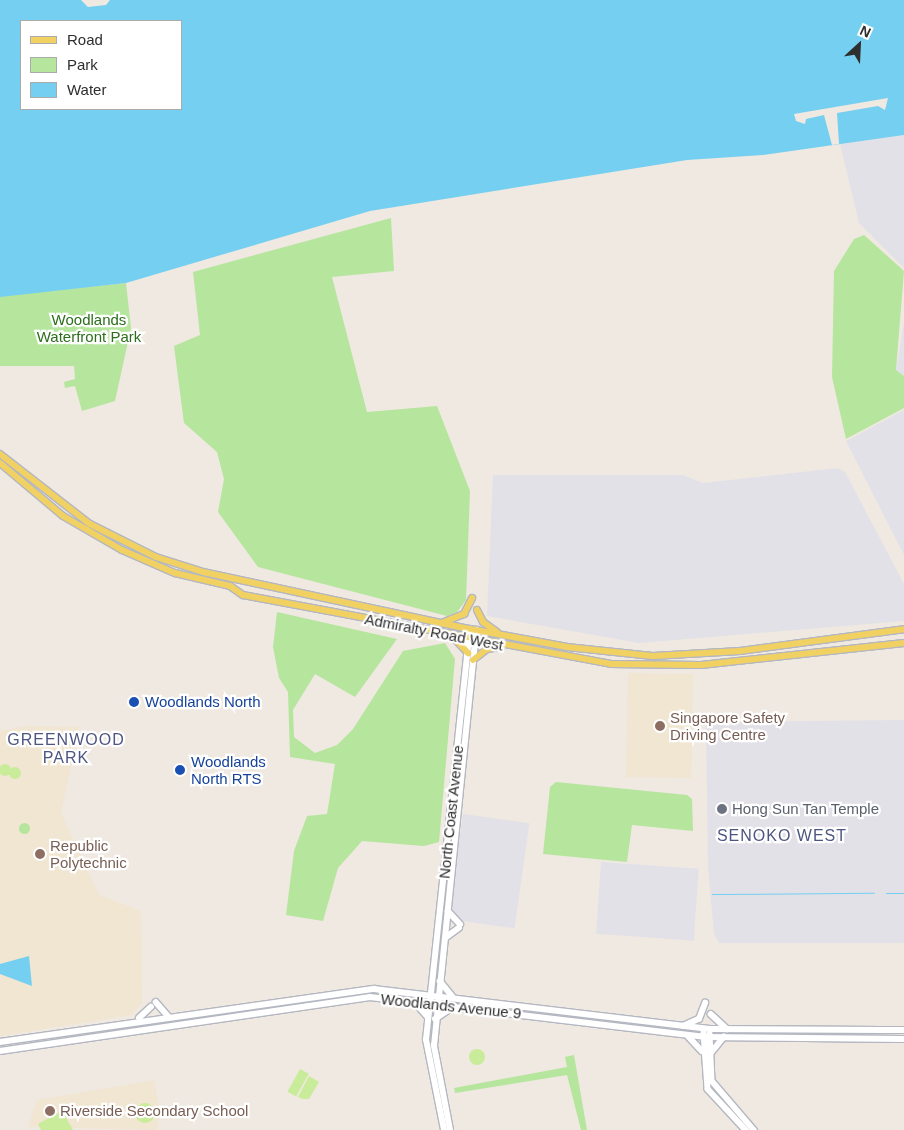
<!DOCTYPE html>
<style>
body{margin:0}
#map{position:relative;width:904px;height:1130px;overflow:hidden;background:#efe9e1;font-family:Helvetica,sans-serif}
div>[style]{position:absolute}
.industrial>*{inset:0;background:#e3e1e8;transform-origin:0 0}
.education>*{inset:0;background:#f0e6d1;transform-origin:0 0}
.green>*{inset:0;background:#b6e59e}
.round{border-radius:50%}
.pitch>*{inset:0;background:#c9ec9a;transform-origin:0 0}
.water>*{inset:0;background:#75cff0}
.pier>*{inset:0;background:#efe9e1}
.stream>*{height:1px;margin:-0.5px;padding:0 0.5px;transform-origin:0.5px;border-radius:0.5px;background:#75cff0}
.roads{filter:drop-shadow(1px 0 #b4b7c1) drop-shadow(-1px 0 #b4b7c1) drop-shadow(0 1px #b4b7c1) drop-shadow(0 -1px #b4b7c1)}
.secondary>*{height:5.5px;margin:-2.75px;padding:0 2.75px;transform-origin:2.75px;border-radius:2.75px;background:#fff}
.primary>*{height:6px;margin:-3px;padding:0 3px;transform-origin:3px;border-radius:3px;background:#f2d163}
.dots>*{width:14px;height:14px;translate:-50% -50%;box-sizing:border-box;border:2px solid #fff;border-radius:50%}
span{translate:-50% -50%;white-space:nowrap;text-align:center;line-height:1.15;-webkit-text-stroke:4.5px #fff;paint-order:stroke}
.park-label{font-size:15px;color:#2c6e1b}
.street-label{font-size:15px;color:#2e2e2e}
.transit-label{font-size:15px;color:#164399}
.left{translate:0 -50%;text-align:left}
.education-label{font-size:15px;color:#785e54}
.worship-label{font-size:15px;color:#5b616d}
.neighbourhood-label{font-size:16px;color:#4d5680;letter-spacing:1px}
.legend{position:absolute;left:20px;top:20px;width:162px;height:90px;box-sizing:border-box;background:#fff;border:1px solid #ababab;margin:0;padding:6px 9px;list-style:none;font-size:15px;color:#2e2e2e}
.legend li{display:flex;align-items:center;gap:10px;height:25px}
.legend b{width:25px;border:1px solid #ababab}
.north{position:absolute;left:834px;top:20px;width:50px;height:50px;-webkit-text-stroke:4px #fff;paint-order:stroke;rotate:25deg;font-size:14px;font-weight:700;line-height:20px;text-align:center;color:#2e2e2e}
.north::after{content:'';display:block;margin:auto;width:18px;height:22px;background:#2e2e2e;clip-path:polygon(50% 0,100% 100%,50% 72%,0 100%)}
</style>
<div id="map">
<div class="industrial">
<i style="clip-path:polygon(904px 135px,904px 268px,859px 223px,840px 144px)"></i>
<i style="clip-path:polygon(904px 322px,904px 376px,896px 371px)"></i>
<i style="clip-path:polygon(904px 410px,904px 555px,846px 441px)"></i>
<i style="clip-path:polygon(838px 468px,845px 472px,904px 584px,904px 621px,639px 643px,487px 616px,493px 475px,683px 475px,703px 483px)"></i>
<i style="clip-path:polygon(904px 720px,904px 943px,719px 943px,714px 934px,708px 868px,706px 722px)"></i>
<i style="left:463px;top:814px;width:67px;height:106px;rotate:8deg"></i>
<i style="left:601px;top:862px;width:98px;height:72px;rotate:4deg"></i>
</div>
<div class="education">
<i style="left:628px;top:673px;width:65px;height:104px;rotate:1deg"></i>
<i style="clip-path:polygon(26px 726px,79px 727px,61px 813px,99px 895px,141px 911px,142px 1003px,131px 1015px,0 1036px,0 731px)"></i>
<i style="clip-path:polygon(154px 1080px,160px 1110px,157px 1130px,28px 1127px,37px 1100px)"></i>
</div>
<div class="green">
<i style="clip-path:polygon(391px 218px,394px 271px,332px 277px,367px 412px,437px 406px,470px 491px,466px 600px,457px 612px,447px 616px,258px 567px,218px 512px,224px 479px,217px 452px,184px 423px,174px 346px,200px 335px,193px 272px)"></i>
<i style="clip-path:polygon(864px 235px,904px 271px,896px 370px,904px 376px,904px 408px,846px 439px,832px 377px,834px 271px,854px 239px)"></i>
<i style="clip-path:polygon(126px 283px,131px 328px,115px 401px,82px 411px,75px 386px,65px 388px,64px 382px,75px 379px,74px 366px,0 366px,0 296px)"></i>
<i style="clip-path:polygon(277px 612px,397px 639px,355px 697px,315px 674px,293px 710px,294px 737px,315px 753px,337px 745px,353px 729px,403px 651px,445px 643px,455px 659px,439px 842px,424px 846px,362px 841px,338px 868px,323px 921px,286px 915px,294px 851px,307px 816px,327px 814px,335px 764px,290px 757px,288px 692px,279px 678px,273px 647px)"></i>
<i style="clip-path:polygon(556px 782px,687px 795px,692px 799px,693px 831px,632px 825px,627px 862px,543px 854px,550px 787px)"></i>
<i class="round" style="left:18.5px;top:822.5px;width:11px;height:11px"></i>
<i style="clip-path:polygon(574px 1055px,587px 1130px,581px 1130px,567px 1075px,455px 1093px,454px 1088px,567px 1067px,565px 1057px)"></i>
</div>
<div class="pitch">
<i class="round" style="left:-1px;top:764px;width:12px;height:12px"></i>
<i class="round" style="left:9px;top:767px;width:12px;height:12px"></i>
<i class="round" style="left:469px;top:1049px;width:16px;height:16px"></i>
<i style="left:300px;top:1069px;width:10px;height:26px;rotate:29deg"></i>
<i style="clip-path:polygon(309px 1076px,319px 1082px,309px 1099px,303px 1099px,298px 1097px)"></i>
<i class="round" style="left:135px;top:1103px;width:20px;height:20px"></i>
<i style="clip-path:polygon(62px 1111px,73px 1130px,41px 1130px,38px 1124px)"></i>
</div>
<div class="water">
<i style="clip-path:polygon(evenodd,0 0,81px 0,88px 7px,106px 5px,110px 0,904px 0,904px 135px,763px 155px,687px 160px,370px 211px,126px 283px,0 297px,0 0,21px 21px,181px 21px,181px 109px,21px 109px,21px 21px)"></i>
<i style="clip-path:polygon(29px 956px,32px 986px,0 974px,0 964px)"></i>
</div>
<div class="pier">
<i style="clip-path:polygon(888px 98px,885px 110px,878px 106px,837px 113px,839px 144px,832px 145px,824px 115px,806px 119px,805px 124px,796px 121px,794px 114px)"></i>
</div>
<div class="stream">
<i style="left:886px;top:893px;width:18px"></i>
<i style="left:712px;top:894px;width:162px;rotate:-0.4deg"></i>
</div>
<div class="roads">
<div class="secondary">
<i style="left:448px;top:911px;width:18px;rotate:47deg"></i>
<i style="left:445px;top:938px;width:17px;rotate:-36deg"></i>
<i style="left:440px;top:981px;width:21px;rotate:51deg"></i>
<i style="left:156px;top:1002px;width:20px;rotate:49deg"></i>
<i style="left:415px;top:1002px;width:20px;rotate:49deg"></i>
<i style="left:711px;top:1014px;width:22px;rotate:43deg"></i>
<i style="left:139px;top:1018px;width:16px;rotate:-43deg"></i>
<i style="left:435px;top:1019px;width:23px;rotate:-34deg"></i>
<i style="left:683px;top:1026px;width:17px;rotate:-24deg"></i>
<i style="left:699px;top:1019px;width:17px;rotate:-69deg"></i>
<i style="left:704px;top:1033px;width:56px;rotate:85.9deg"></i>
<i style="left:708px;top:1089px;width:56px;rotate:47.2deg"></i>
<i style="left:710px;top:1034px;width:47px;rotate:87.6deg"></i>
<i style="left:712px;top:1081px;width:65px;rotate:49.4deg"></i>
<i style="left:689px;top:1037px;width:19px;rotate:47deg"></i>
<i style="left:0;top:1042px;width:378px;rotate:-8.1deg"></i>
<i style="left:374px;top:989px;width:338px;rotate:6.8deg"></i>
<i style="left:710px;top:1029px;width:194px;rotate:0.3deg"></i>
<i style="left:0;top:1051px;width:374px;rotate:-8.3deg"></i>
<i style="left:370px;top:997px;width:336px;rotate:6.8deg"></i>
<i style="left:704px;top:1037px;width:200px;rotate:0.6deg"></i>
<i style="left:710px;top:1054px;width:22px;rotate:-51deg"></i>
<i style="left:444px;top:1130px;width:92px;rotate:-101.3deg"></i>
<i style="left:426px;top:1040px;width:413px;rotate:-83.9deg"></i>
<i style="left:450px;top:1130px;width:86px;rotate:-100.8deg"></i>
<i style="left:434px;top:1046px;width:418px;rotate:-84.2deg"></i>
</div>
<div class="primary">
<i style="left:0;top:454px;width:114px;rotate:37.9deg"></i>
<i style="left:90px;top:524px;width:74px;rotate:26.6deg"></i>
<i style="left:156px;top:557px;width:49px;rotate:17.7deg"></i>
<i style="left:203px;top:572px;width:273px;rotate:12.1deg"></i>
<i style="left:470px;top:629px;width:99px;rotate:10.5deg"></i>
<i style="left:567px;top:647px;width:86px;rotate:6deg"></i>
<i style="left:653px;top:656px;width:87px;rotate:-3.3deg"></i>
<i style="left:740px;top:651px;width:165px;rotate:-7.6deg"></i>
<i style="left:0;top:463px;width:82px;rotate:40.1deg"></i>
<i style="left:63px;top:516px;width:68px;rotate:30deg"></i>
<i style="left:122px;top:550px;width:58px;rotate:23.5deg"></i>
<i style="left:175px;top:573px;width:57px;rotate:13.3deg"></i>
<i style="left:230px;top:586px;width:16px;rotate:35deg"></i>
<i style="left:243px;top:595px;width:373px;rotate:10.6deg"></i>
<i style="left:610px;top:664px;width:91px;rotate:0.6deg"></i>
<i style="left:701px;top:665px;width:204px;rotate:-6.2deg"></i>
<i style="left:477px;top:610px;width:13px;rotate:63deg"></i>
<i style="left:483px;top:622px;width:17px;rotate:36deg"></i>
<i style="left:444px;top:622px;width:22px;rotate:-22deg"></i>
<i style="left:464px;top:614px;width:18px;rotate:-63deg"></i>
<i style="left:454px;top:638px;width:21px;rotate:47deg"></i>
<i style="left:473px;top:660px;width:18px;rotate:-38deg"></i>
<i style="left:487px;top:649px;width:14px;rotate:-8deg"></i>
</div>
</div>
<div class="dots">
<i style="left:134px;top:702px;background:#1a4fb4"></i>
<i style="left:660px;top:726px;background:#8d6e63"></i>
<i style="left:180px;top:770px;background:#1a4fb4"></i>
<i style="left:722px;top:809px;background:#6b7280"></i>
<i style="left:40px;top:854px;background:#8d6e63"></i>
<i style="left:50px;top:1111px;background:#8d6e63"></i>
</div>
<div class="park-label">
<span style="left:89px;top:328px">Woodlands<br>Waterfront Park</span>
</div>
<div class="street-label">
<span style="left:434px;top:632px;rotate:11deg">Admiralty Road West</span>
<span style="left:451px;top:812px;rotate:-84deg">North Coast Avenue</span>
<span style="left:451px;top:1006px;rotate:6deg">Woodlands Avenue 9</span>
</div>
<div class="transit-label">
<span class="left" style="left:145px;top:702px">Woodlands North</span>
<span class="left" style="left:191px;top:770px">Woodlands<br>North RTS</span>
</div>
<div class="education-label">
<span class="left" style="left:670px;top:726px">Singapore Safety<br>Driving Centre</span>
<span class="left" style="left:50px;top:854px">Republic<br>Polytechnic</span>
<span class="left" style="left:60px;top:1111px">Riverside Secondary School</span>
</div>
<div class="worship-label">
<span class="left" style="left:732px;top:809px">Hong Sun Tan Temple</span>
</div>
<div class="neighbourhood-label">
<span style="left:66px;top:749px">GREENWOOD<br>PARK</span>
<span style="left:782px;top:836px">SENOKO WEST</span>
</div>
<ul class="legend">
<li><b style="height:6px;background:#f2d163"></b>Road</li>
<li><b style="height:14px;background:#b6e59e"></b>Park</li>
<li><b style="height:14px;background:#75cff0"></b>Water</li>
</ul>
<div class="north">N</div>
</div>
